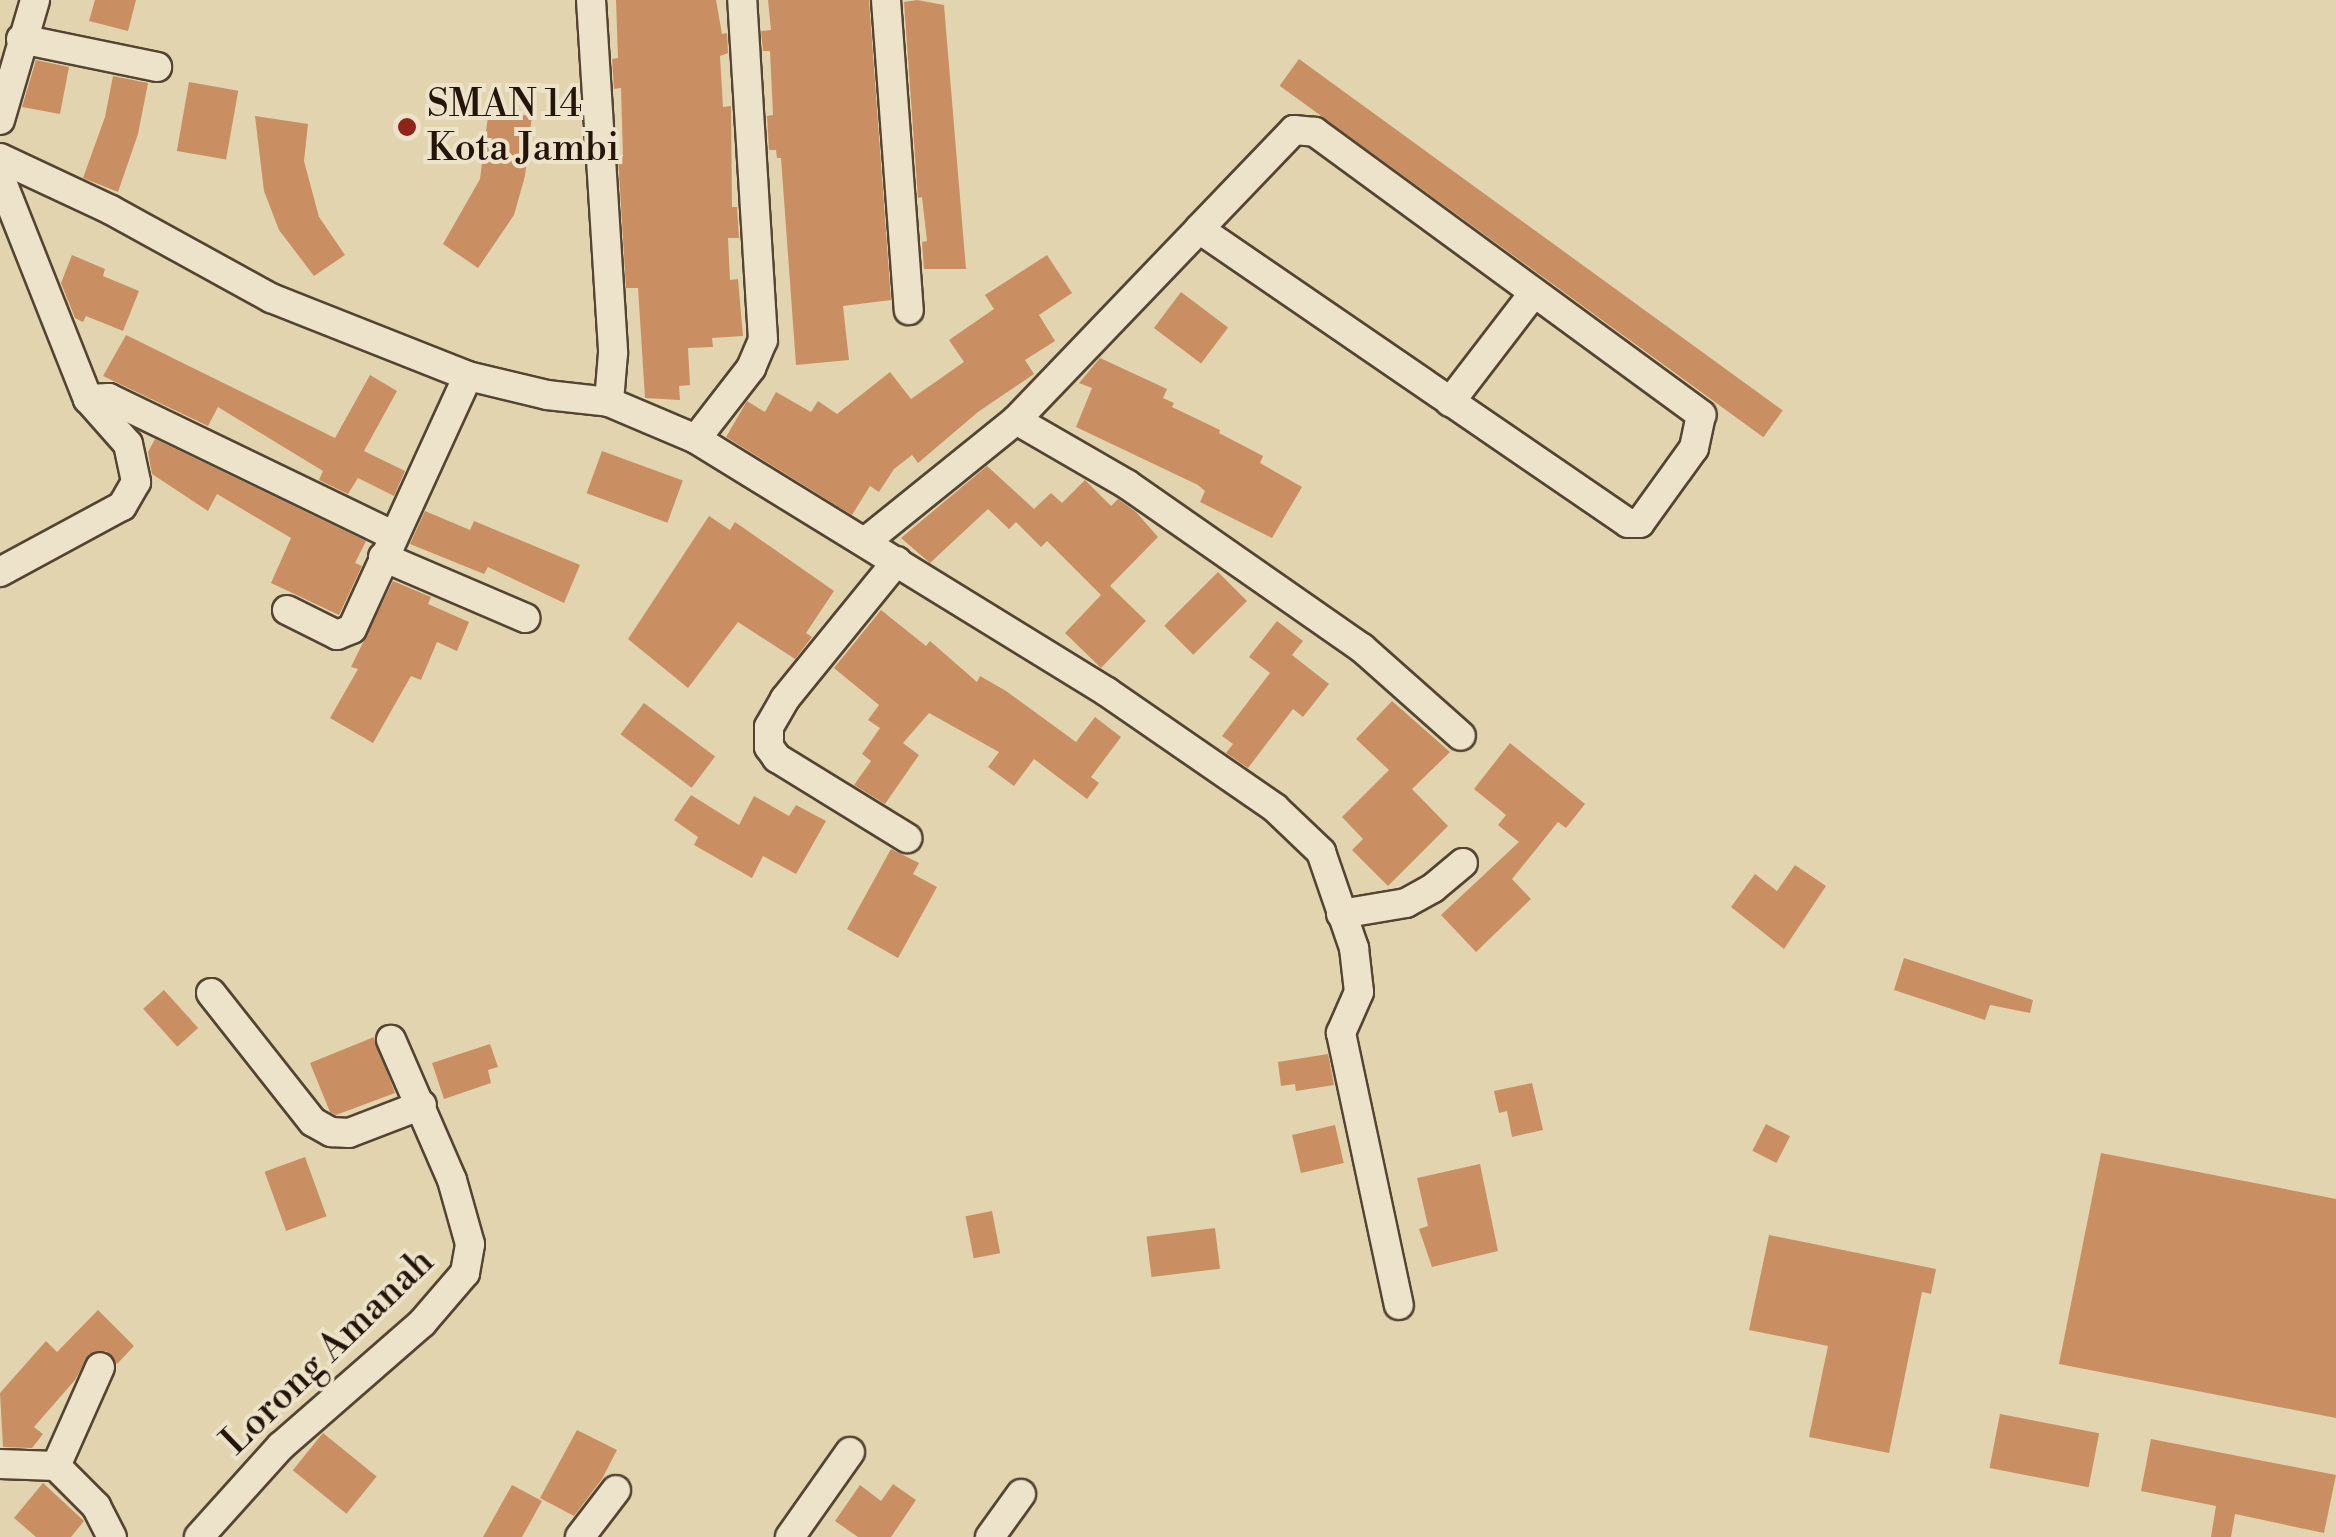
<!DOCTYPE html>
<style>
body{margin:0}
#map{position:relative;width:2336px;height:1537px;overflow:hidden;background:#e2d4ae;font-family:"Libre Bodoni",serif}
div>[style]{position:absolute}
.building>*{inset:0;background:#c98f63;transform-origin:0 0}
.roads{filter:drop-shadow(2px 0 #544432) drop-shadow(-2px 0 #544432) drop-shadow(0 2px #544432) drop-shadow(0 -2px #544432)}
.street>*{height:28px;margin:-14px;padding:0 14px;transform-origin:14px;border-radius:14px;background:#ece3ca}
.dots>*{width:28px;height:28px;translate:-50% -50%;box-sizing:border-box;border:5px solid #ece3ca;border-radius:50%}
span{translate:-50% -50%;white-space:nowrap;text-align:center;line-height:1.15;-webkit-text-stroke:8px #ece3ca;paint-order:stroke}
.poi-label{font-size:38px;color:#251409}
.left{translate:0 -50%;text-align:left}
.street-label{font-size:38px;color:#251409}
</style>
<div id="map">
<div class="building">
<i style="clip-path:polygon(95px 0,136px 0,128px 31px,89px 21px)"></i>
<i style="clip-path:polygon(616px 0,716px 0,722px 34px,727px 33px,728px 53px,720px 56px,723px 107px,731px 106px,732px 207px,737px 207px,739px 238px,728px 238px,730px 280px,738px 279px,743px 336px,712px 338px,713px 347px,688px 348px,690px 385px,679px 386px,680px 400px,645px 398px,638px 288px,626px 288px,618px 157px,623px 157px,621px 88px,614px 89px,612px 59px,618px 58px)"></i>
<i style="clip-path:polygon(768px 0,869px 0,891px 300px,843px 306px,849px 360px,796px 365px,781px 158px,777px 158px,776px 150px,769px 150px,767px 116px,773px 115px,770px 51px,763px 51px,761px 31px,771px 30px)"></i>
<i style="clip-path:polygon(917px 0,944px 5px,966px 269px,924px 269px,922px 242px,927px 241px,922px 197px,918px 198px,904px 2px)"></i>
<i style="left:1299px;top:59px;width:598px;height:33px;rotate:36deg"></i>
<i style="clip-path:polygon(36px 60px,69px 67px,60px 114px,22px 107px)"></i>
<i style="clip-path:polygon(113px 76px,148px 83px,138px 134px,118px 192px,83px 178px,105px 117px)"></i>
<i style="left:189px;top:82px;width:50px;height:70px;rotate:10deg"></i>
<i style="clip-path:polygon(532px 115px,525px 176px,514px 215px,478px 268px,443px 244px,480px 179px,488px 116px)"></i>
<i style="clip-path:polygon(255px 116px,308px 124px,304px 161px,319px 217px,345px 255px,314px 276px,279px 230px,264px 191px)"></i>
<i style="clip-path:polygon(72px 255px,105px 269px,103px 276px,139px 291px,123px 331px,86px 316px,83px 322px,75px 318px,61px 283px)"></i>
<i style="clip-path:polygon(1047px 255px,1072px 293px,1039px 315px,1055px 341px,1025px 360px,1034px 374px,978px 412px,918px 463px,912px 455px,894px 469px,879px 492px,870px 486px,852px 515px,726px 437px,747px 401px,765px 412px,776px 392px,811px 412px,818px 401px,837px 414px,890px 372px,911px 399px,964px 362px,949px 340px,994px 309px,985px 295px)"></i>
<i style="left:1181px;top:292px;width:59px;height:45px;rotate:37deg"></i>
<i style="clip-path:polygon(126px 335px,335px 438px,370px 375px,397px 391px,364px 451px,405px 471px,394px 496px,358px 478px,348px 494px,319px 480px,323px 471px,218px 407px,208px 426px,103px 376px)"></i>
<i style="clip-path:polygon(1100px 358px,1167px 389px,1163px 398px,1174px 403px,1172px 407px,1220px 430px,1219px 433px,1263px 456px,1260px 463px,1302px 487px,1272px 538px,1200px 502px,1205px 491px,1198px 485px,1076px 427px,1092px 388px,1079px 383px)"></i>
<i style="clip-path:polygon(155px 439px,366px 541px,355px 563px,362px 566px,339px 615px,271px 583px,291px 538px,217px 494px,208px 511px,152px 474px,148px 452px)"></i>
<i style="left:602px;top:451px;width:86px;height:45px;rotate:20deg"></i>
<i style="clip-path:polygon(987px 466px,1034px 509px,1051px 493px,1062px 503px,1085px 480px,1111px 506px,1118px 499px,1136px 512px,1158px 537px,1110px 586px,1146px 621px,1101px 668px,1065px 633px,1101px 595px,1047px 541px,1041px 547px,1016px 522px,1009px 529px,988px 509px,930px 563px,901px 538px)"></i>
<i style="clip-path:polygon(425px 511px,470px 530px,474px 521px,580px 565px,564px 603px,488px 567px,484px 574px,410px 544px)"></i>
<i style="clip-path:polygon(709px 516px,730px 530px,735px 522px,834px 591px,806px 633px,812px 637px,795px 659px,738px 622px,688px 688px,628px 639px)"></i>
<i style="left:1218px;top:572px;width:41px;height:76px;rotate:45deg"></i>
<i style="clip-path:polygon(393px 581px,431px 597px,428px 604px,469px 622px,457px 651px,437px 642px,421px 680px,411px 676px,373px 743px,330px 718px,358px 669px,351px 667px)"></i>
<i style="clip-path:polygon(881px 610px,926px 646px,930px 641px,977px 682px,980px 676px,1006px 691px,1076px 742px,1095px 717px,1121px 737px,1091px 777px,1099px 783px,1087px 799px,1034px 759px,1014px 786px,988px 767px,999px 752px,929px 713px,903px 743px,919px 755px,885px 804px,854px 785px,871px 761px,862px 754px,880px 728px,868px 720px,879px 705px,834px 668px)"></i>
<i style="clip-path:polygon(1277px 621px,1303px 641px,1292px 655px,1329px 684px,1303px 717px,1293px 709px,1248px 768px,1226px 753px,1233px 744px,1222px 736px,1270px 673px,1249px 657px)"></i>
<i style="clip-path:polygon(1392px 701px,1450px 752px,1412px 789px,1448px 826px,1388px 886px,1352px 850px,1363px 839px,1342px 817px,1389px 770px,1356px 739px)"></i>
<i style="left:644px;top:703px;width:89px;height:39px;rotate:37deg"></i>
<i style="clip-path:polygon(1510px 743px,1585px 804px,1566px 828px,1558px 822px,1512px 879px,1531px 899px,1476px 952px,1441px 915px,1519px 842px,1498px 825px,1506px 815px,1474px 789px)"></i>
<i style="clip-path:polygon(691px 795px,739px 825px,754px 796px,789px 816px,796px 805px,826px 821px,796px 874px,763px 856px,752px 878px,694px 845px,698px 837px,674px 820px)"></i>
<i style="clip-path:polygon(891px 849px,919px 863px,913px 874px,937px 887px,898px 958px,847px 929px)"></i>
<i style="clip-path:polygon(1795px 865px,1826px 886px,1784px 949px,1731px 907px,1755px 874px,1777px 891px)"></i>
<i style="clip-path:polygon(1904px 958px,2033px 1000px,2030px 1013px,1990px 1005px,1985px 1020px,1894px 990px)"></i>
<i style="left:164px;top:990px;width:51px;height:28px;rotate:48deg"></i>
<i style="clip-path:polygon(374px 1037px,395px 1093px,336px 1115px,330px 1112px,310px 1063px)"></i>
<i style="clip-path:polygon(490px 1044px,498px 1067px,488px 1070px,491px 1083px,444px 1099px,432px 1063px)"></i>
<i style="clip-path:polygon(1328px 1054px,1334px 1085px,1296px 1091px,1295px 1084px,1281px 1086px,1278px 1062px)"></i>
<i style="clip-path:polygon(1532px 1083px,1543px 1130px,1512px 1137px,1507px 1111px,1499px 1113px,1494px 1091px)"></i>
<i style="left:1766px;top:1124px;width:27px;height:30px;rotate:27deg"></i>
<i style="left:1335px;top:1125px;width:39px;height:44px;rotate:77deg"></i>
<i style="clip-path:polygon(2101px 1153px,2336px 1199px,2336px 1418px,2059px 1364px)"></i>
<i style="left:305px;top:1157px;width:63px;height:43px;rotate:70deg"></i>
<i style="clip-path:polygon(1480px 1164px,1498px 1251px,1432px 1267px,1419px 1229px,1428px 1226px,1417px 1178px)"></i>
<i style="left:992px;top:1211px;width:43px;height:27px;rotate:79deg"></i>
<i style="left:1215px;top:1228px;width:41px;height:69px;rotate:83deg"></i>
<i style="clip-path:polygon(1769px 1235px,1936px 1269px,1931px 1294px,1922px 1292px,1889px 1453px,1809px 1437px,1828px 1346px,1749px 1330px)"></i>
<i style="clip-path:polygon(98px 1310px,134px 1346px,117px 1364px,106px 1351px,89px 1354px,75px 1380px,34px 1427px,43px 1434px,32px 1448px,3px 1447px,0 1393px,46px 1341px,57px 1352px)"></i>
<i style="left:2000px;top:1414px;width:101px;height:55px;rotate:11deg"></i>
<i style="clip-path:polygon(577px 1430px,617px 1450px,602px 1479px,574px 1516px,540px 1498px)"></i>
<i style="left:323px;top:1433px;width:69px;height:48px;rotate:39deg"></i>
<i style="clip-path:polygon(2151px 1439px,2336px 1475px,2324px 1533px,2235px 1514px,2231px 1537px,2211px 1537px,2216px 1506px,2141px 1491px)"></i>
<i style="clip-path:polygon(43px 1483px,84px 1521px,71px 1537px,36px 1537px,14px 1518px)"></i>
<i style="clip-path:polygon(893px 1484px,916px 1500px,891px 1537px,858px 1537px,835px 1521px,860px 1485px,881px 1501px)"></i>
<i style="clip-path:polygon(512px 1485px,542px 1501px,522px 1537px,483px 1537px)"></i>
</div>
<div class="roads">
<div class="street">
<i style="left:591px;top:0;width:354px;rotate:86.4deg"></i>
<i style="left:613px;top:353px;width:49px;rotate:94.7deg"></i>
<i style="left:886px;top:0;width:311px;rotate:85.8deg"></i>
<i style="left:21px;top:39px;width:139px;rotate:11.6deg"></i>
<i style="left:0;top:120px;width:125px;rotate:-73.7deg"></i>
<i style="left:0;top:158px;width:123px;rotate:25.1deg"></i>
<i style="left:111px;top:210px;width:183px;rotate:28.8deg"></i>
<i style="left:271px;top:298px;width:212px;rotate:21.6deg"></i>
<i style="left:468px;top:376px;width:81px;rotate:13.5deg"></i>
<i style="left:547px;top:395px;width:62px;rotate:6.4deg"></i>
<i style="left:609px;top:402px;width:95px;rotate:23deg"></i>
<i style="left:696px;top:439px;width:483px;rotate:31.6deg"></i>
<i style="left:1107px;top:692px;width:204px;rotate:34.6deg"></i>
<i style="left:1275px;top:808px;width:64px;rotate:43.7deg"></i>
<i style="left:1321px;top:852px;width:102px;rotate:71deg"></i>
<i style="left:1354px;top:948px;width:44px;rotate:83.5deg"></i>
<i style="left:1359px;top:992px;width:45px;rotate:113.7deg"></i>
<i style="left:1341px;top:1033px;width:278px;rotate:78deg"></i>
<i style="left:0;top:177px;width:239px;rotate:68.4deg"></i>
<i style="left:88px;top:399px;width:60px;rotate:48.4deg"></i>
<i style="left:128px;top:444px;width:39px;rotate:78deg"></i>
<i style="left:136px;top:482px;width:28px;rotate:120deg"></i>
<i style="left:122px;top:506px;width:139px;rotate:151.6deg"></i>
<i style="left:88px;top:399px;width:21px;rotate:-3deg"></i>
<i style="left:109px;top:398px;width:315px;rotate:25.8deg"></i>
<i style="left:1450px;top:402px;width:136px;rotate:-52.5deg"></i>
<i style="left:1016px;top:420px;width:129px;rotate:30.1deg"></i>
<i style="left:1128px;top:485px;width:285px;rotate:34.9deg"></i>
<i style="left:1362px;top:648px;width:132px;rotate:41.6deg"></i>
<i style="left:696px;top:439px;width:90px;rotate:-52.2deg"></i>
<i style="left:751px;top:368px;width:30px;rotate:-67deg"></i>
<i style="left:763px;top:340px;width:341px;rotate:-93.5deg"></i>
<i style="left:865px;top:542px;width:194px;rotate:-38.9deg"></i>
<i style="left:1016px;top:420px;width:265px;rotate:-46.2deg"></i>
<i style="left:1199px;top:229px;width:137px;rotate:-46.2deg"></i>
<i style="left:1294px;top:130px;width:21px;rotate:5deg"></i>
<i style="left:1315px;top:132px;width:479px;rotate:36.2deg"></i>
<i style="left:1701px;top:415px;width:34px;rotate:102deg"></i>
<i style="left:1694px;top:448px;width:92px;rotate:125.8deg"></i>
<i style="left:1640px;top:523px;width:12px;rotate:180deg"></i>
<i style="left:1628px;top:523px;width:520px;rotate:-145.58deg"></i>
<i style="left:383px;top:557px;width:155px;rotate:23.2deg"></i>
<i style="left:897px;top:561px;width:178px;rotate:129.1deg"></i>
<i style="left:785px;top:699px;width:32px;rotate:120deg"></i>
<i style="left:769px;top:727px;width:20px;rotate:90deg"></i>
<i style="left:769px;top:747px;width:14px;rotate:54deg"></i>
<i style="left:777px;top:758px;width:153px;rotate:31.6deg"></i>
<i style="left:287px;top:610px;width:56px;rotate:26.6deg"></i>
<i style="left:337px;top:635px;width:16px;rotate:-22deg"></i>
<i style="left:352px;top:629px;width:278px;rotate:-65.4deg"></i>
<i style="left:1341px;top:914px;width:66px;rotate:-9.6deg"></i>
<i style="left:1406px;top:903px;width:31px;rotate:-29deg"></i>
<i style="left:1433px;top:888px;width:39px;rotate:-40deg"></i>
<i style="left:211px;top:993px;width:164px;rotate:51.7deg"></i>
<i style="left:313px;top:1122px;width:21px;rotate:29deg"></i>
<i style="left:331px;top:1132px;width:18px;rotate:3deg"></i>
<i style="left:349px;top:1133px;width:78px;rotate:-21deg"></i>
<i style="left:0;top:1464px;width:56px;rotate:2deg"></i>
<i style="left:56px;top:1466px;width:57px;rotate:45deg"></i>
<i style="left:96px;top:1506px;width:35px;rotate:63deg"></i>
<i style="left:56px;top:1466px;width:108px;rotate:-66deg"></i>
<i style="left:199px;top:1537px;width:122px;rotate:-48deg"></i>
<i style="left:281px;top:1446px;width:187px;rotate:-41.1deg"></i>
<i style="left:422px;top:1323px;width:66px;rotate:-49.3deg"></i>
<i style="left:465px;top:1273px;width:29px;rotate:-80deg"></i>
<i style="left:470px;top:1244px;width:66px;rotate:-105.7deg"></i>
<i style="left:452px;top:1180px;width:153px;rotate:-113.5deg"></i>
<i style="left:580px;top:1537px;width:59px;rotate:-52.5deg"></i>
<i style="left:790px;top:1537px;width:104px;rotate:-54.8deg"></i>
<i style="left:990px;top:1537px;width:53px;rotate:-54.2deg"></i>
</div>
</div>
<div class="dots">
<i style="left:407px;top:127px;background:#8f2418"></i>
</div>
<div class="poi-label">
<span class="left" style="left:427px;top:127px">SMAN 14<br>Kota Jambi</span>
</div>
<div class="street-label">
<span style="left:328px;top:1352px;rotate:-44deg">Lorong Amanah</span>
</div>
</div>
